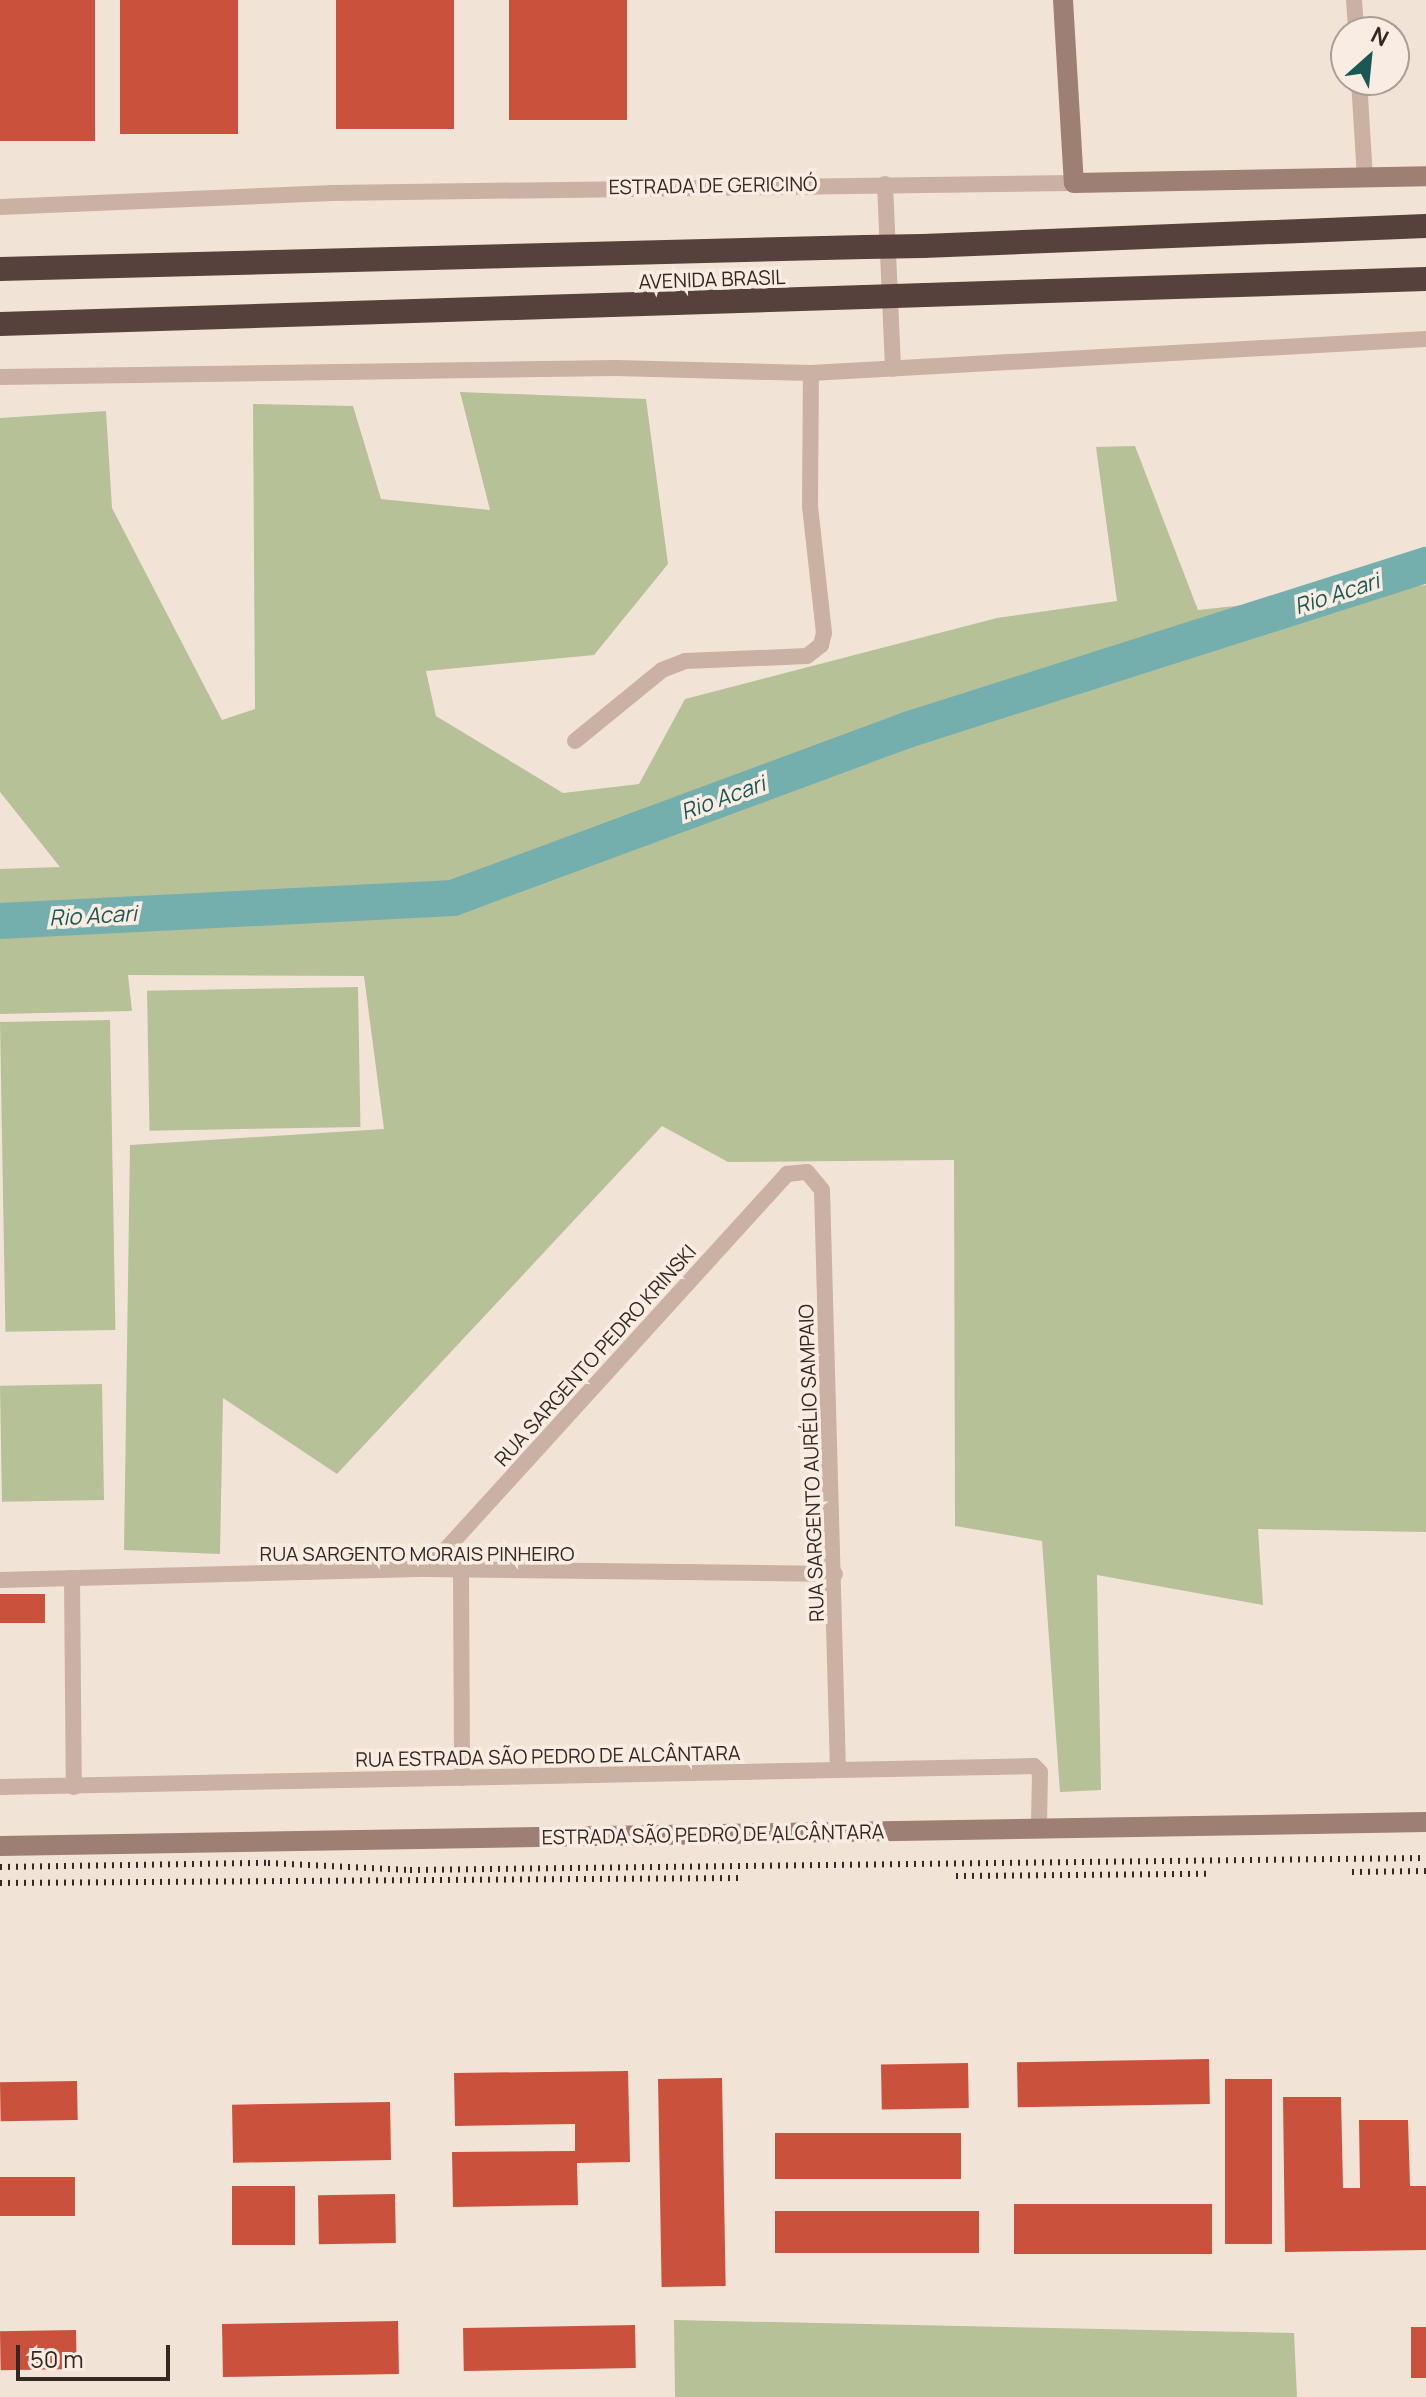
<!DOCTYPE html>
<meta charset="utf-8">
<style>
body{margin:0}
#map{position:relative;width:1426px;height:2397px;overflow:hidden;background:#f2e3d7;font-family:Manrope,sans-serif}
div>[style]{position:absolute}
.green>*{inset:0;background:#b7c197;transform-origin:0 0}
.river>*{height:36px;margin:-18px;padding:0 18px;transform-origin:18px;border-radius:18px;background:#75afad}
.building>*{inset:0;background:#ca513c;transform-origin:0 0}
.street>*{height:16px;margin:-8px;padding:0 8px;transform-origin:8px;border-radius:8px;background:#cab1a3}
.secondary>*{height:20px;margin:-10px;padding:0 10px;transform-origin:10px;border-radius:10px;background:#9d7f74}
.highway>*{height:24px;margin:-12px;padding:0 12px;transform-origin:12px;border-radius:12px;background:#56413c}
.rail>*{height:6px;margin-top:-3px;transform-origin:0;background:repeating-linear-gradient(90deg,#342825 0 2px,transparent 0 8px)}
.highway-bridge>*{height:24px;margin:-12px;padding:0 12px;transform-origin:12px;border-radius:12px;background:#56413c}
span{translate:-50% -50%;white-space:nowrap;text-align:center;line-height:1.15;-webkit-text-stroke:7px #f9ede3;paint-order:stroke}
.street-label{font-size:20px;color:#342825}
.water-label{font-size:22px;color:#1a5755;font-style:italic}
.north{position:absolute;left:1330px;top:16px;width:80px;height:80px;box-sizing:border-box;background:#f9ede3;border:2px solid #aa9e97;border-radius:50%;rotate:27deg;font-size:22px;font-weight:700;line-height:32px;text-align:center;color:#342825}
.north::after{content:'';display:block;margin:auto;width:28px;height:36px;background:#1a5755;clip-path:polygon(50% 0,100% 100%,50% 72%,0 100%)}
.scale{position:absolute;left:16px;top:2345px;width:154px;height:36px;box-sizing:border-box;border:4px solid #342825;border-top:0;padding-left:10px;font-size:24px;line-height:28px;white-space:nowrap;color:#342825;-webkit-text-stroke:6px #f9ede3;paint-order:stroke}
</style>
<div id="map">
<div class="green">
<i style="clip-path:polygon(460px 392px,646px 399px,668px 564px,594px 655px,426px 671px,436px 716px,563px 793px,639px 784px,685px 699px,997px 618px,1117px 601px,1096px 447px,1135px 446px,1198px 610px,1426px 585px,1426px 1532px,1258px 1529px,1263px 1605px,1097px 1575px,1101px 1790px,1060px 1792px,1042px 1541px,955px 1526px,954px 1160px,728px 1162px,662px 1126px,337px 1474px,223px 1398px,220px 1554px,124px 1550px,130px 1145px,384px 1129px,364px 976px,128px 975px,132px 1011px,0 1014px,0 869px,60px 867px,0 792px,0 418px,106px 411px,112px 508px,222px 720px,255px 709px,253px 404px,353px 406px,381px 499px,490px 510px)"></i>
<i style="left:358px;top:987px;width:140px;height:211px;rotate:89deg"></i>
<i style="left:110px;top:1020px;width:310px;height:110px;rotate:89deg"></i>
<i style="left:102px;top:1384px;width:116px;height:102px;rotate:89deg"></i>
<i style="clip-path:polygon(674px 2320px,1294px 2333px,1297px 2397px,675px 2397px)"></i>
</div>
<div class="river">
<i style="left:0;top:921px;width:454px;rotate:-2.9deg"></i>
<i style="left:453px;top:898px;width:484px;rotate:-20.3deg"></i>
<i style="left:907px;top:730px;width:545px;rotate:-17.64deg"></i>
</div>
<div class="building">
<i style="left:0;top:0;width:95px;height:141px"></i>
<i style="left:120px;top:0;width:118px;height:134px"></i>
<i style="left:336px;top:0;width:118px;height:129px"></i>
<i style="left:509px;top:0;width:118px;height:120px"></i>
<i style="left:45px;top:1594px;width:29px;height:45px;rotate:90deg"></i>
<i style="left:1209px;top:2059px;width:45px;height:192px;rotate:89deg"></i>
<i style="left:968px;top:2063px;width:45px;height:87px;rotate:89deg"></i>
<i style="clip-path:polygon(628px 2071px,630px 2162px,577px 2163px,578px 2205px,453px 2207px,452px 2152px,575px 2151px,575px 2124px,455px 2126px,454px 2073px)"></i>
<i style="left:722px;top:2078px;width:208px;height:64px;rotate:89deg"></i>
<i style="left:1225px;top:2079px;width:47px;height:165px"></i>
<i style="left:77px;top:2081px;width:39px;height:77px;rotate:89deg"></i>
<i style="clip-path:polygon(1283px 2097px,1341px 2097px,1343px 2188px,1360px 2188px,1359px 2120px,1408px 2120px,1410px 2186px,1426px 2186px,1426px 2250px,1285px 2252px)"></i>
<i style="left:390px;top:2102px;width:58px;height:158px;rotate:89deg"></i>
<i style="left:961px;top:2133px;width:46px;height:186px;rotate:90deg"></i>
<i style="left:0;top:2177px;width:75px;height:39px"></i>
<i style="left:232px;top:2186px;width:63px;height:59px"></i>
<i style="left:395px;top:2194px;width:49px;height:77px;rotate:89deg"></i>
<i style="left:1212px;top:2204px;width:50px;height:198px;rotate:90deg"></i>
<i style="left:979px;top:2211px;width:42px;height:204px;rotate:90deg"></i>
<i style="left:398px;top:2321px;width:53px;height:176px;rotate:89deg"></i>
<i style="left:635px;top:2325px;width:43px;height:172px;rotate:89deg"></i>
<i style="left:1411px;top:2327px;width:15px;height:51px"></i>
<i style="left:76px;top:2330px;width:39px;height:76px;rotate:89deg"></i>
</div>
<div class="street">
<i style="left:1354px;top:0;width:32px;rotate:86deg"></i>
<i style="left:1359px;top:80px;width:98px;rotate:86.5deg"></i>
<i style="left:885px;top:184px;width:185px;rotate:87.5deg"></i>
<i style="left:0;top:207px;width:333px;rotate:-2.4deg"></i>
<i style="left:333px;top:193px;width:741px;rotate:-0.77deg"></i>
<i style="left:0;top:377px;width:616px;rotate:-0.84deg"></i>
<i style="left:616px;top:368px;width:195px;rotate:1.5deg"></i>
<i style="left:811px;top:373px;width:616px;rotate:-3.16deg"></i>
<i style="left:575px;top:741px;width:112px;rotate:-39.2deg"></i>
<i style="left:662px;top:670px;width:25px;rotate:-21deg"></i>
<i style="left:685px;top:661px;width:122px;rotate:-2.3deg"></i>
<i style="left:807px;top:656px;width:18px;rotate:-38deg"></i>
<i style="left:821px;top:645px;width:12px;rotate:-76deg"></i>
<i style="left:824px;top:633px;width:128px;rotate:-96.3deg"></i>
<i style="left:810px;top:506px;width:133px;rotate:-89.6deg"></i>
<i style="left:428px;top:1569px;width:534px;rotate:-47.73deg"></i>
<i style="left:787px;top:1174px;width:20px;rotate:-6deg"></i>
<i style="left:807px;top:1172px;width:23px;rotate:50deg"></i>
<i style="left:822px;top:1190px;width:580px;rotate:88.42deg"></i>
<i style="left:461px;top:1570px;width:208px;rotate:89.7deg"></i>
<i style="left:72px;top:1578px;width:209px;rotate:89.5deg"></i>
<i style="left:0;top:1580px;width:428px;rotate:-1.5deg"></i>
<i style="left:428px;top:1569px;width:407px;rotate:0.7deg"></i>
<i style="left:0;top:1787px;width:1034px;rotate:-1.16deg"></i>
<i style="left:1034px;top:1766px;width:8px;rotate:45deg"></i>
<i style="left:1040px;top:1772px;width:54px;rotate:91.1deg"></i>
</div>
<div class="secondary">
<i style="left:1063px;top:0;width:183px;rotate:86.6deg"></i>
<i style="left:1074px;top:183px;width:352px;rotate:-1.1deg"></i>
<i style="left:0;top:1846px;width:1426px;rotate:-0.96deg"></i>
</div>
<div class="highway">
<i style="left:923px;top:246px;width:503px;rotate:-2.28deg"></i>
<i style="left:0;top:269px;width:865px;rotate:-1.46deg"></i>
<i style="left:925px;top:295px;width:501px;rotate:-1.83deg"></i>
<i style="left:0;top:324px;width:865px;rotate:-1.79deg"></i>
</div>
<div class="rail">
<i style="left:0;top:1867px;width:268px;rotate:-0.9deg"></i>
<i style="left:268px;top:1863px;width:142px;rotate:2.8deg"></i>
<i style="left:410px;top:1870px;width:1016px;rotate:-0.68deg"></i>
<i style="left:1352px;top:1872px;width:74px;rotate:-0.8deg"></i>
<i style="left:956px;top:1876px;width:252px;rotate:-0.5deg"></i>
<i style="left:0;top:1883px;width:744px;rotate:-0.39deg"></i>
</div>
<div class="highway-bridge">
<i style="left:865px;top:247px;width:58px;rotate:-1deg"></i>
<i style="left:865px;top:297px;width:60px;rotate:-1.9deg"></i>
</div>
<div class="street-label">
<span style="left:713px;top:185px;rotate:-1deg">ESTRADA DE GERICINÓ</span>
<span style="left:712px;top:279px;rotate:-2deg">AVENIDA BRASIL</span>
<span style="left:595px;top:1355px;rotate:-48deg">RUA SARGENTO PEDRO KRINSKI</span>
<span style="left:811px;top:1463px;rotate:-92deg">RUA SARGENTO AURÉLIO SAMPAIO</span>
<span style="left:417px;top:1553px">RUA SARGENTO MORAIS PINHEIRO</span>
<span style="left:548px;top:1756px;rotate:-1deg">RUA ESTRADA SÃO PEDRO DE ALCÂNTARA</span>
<span style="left:713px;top:1834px;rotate:-1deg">ESTRADA SÃO PEDRO DE ALCÂNTARA</span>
</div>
<div class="water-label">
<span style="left:1337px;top:594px;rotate:-18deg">Rio Acari</span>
<span style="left:723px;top:798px;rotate:-20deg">Rio Acari</span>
<span style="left:93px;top:916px;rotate:-3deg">Rio Acari</span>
</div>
<div class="north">N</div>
<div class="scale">50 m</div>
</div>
